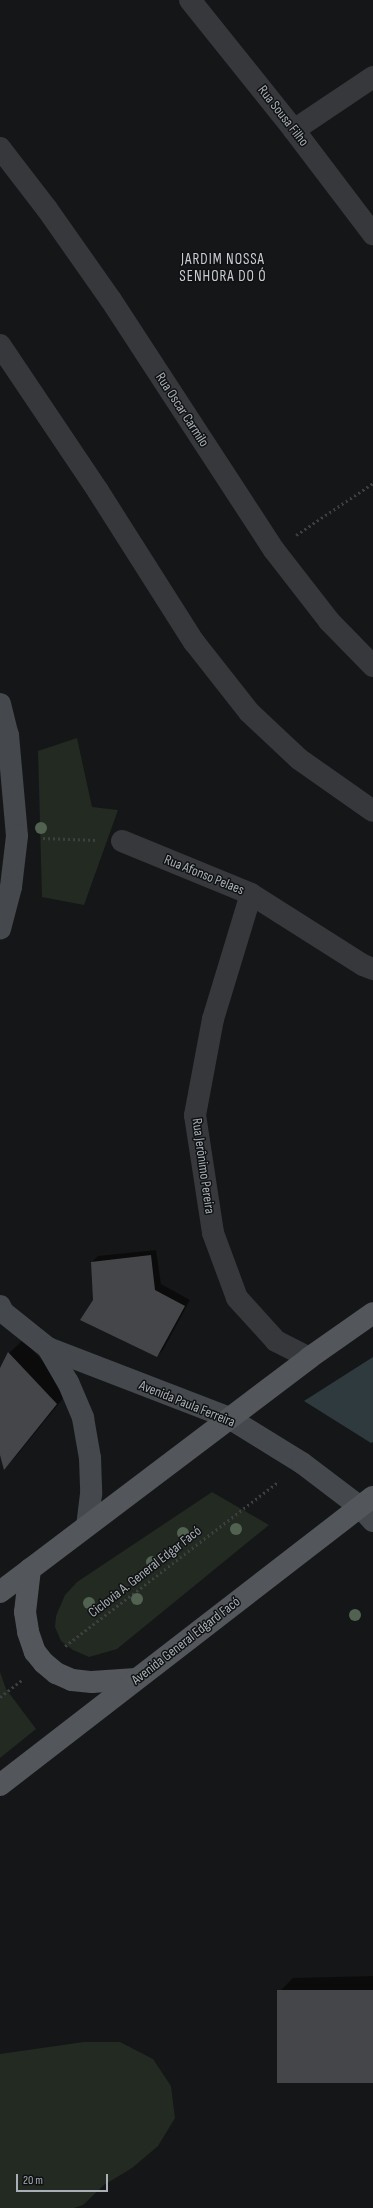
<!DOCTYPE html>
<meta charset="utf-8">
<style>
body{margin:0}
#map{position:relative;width:373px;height:2208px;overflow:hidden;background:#151617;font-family:"Sofia Sans Condensed",sans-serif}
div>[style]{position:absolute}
.green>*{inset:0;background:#222a22}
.water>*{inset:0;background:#2f3a3f}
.shadow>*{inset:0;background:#0007}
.building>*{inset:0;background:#44464a;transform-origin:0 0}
.path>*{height:2.5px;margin-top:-1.25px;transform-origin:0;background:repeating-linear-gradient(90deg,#3d3f43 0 2px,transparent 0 5px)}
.pedestrian>*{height:22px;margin:-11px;padding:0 11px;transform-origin:11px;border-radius:11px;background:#37383c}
.minor>*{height:22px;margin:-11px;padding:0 11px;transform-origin:11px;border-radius:11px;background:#37383c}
.secondary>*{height:22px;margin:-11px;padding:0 11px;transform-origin:11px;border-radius:11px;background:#45484c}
.primary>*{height:22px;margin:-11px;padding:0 11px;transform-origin:11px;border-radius:11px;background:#53565b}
.trees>*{width:12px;height:12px;margin:-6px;border-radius:50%;background:#526251}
span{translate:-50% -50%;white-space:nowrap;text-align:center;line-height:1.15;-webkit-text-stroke:3px #101112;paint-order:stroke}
.street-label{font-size:14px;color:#a8afb6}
.neighbourhood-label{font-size:15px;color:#c9cdd3;letter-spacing:1px}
.scale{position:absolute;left:16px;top:2174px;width:92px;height:18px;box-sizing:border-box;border:2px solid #a8afb6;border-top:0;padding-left:5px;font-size:12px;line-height:14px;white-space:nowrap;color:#a8afb6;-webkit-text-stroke:3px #101112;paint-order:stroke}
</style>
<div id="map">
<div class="green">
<i style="clip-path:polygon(77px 738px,92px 807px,118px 810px,84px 905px,42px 897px,38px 751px)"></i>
<i style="clip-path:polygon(212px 1492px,269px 1525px,117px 1649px,89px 1657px,73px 1650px,61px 1641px,55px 1627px,56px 1616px,65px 1595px,77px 1582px)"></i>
<i style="clip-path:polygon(0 1672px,6px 1689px,36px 1729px,0 1758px)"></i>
<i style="clip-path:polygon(84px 2042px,120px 2042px,153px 2059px,171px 2086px,175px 2118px,158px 2146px,132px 2168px,104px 2185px,83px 2205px,74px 2208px,0 2208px,0 2054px)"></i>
</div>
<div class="water">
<i style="clip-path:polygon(373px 1357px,373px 1442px,371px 1443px,304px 1401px)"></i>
</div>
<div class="shadow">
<i style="clip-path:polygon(156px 1250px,161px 1284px,190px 1300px,163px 1350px,157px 1356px,94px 1301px,92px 1262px,98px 1256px)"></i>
<i style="clip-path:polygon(23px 1340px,70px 1390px,17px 1455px,5px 1468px,0 1451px,0 1370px,9px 1353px)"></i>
<i style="clip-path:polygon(373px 1976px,373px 2082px,278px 1993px,293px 1978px)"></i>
</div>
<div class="building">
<i style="clip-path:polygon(151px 1255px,155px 1290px,185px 1306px,157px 1357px,80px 1320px,93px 1300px,91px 1262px)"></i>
<i style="clip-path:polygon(8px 1352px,57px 1404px,4px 1470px,0 1455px,0 1368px)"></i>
<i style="left:373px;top:1990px;width:93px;height:96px;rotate:90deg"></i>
</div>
<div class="path">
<i style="left:296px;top:535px;width:93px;rotate:-34deg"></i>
<i style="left:43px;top:838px;width:53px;rotate:2.2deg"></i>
<i style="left:65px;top:1646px;width:270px;rotate:-37.6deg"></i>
<i style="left:0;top:1697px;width:29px;rotate:-38deg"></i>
</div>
<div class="pedestrian">
<i style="left:0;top:345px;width:176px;rotate:56.1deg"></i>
<i style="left:98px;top:491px;width:179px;rotate:57.6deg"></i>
<i style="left:194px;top:642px;width:89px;rotate:51.8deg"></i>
<i style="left:249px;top:712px;width:69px;rotate:43.2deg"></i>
<i style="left:299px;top:759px;width:90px;rotate:35.1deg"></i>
</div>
<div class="minor">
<i style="left:190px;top:0;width:166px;rotate:51.3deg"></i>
<i style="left:294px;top:130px;width:131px;rotate:52.8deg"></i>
<i style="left:294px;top:130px;width:95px;rotate:-33.9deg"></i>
<i style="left:0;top:148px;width:77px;rotate:52.4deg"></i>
<i style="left:47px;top:209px;width:111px;rotate:54.9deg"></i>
<i style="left:111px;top:300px;width:298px;rotate:56.9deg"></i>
<i style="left:274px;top:550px;width:90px;rotate:52.2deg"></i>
<i style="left:329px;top:621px;width:63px;rotate:45.6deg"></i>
<i style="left:122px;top:841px;width:139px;rotate:22.3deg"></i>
<i style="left:251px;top:894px;width:133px;rotate:32.4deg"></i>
<i style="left:363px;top:965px;width:11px;rotate:22deg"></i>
<i style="left:251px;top:894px;width:131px;rotate:106.9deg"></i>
<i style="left:213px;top:1019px;width:98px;rotate:100.6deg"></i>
<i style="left:195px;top:1115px;width:119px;rotate:81.3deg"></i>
<i style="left:213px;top:1233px;width:69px;rotate:69.7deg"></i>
<i style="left:237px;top:1298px;width:58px;rotate:47.8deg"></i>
<i style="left:276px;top:1341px;width:37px;rotate:27deg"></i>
</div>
<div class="secondary">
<i style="left:0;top:704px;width:32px;rotate:76deg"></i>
<i style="left:8px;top:735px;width:101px;rotate:84.9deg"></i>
<i style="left:17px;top:836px;width:51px;rotate:96.7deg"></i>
<i style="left:11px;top:887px;width:43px;rotate:104.7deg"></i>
<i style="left:0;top:1306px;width:7px;rotate:63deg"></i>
<i style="left:3px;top:1312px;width:58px;rotate:38.7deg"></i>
<i style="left:48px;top:1348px;width:194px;rotate:21.1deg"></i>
<i style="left:229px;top:1418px;width:86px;rotate:31.7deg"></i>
<i style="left:302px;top:1463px;width:73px;rotate:37.2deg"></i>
<i style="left:360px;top:1507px;width:19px;rotate:47deg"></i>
<i style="left:48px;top:1348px;width:39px;rotate:60deg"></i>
<i style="left:68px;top:1382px;width:39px;rotate:67deg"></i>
<i style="left:83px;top:1418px;width:41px;rotate:80.1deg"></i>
<i style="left:90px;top:1458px;width:36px;rotate:88deg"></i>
<i style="left:91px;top:1494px;width:32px;rotate:97deg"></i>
</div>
<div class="primary">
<i style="left:30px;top:1569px;width:43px;rotate:96.6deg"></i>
<i style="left:25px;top:1612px;width:20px;rotate:81deg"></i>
<i style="left:28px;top:1632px;width:21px;rotate:71deg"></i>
<i style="left:35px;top:1652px;width:14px;rotate:51deg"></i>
<i style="left:44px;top:1663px;width:16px;rotate:40deg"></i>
<i style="left:56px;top:1673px;width:17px;rotate:24deg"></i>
<i style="left:72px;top:1680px;width:20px;rotate:6deg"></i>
<i style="left:92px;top:1682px;width:44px;rotate:-3.9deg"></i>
<i style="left:0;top:1592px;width:388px;rotate:-37.1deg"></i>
<i style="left:309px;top:1358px;width:78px;rotate:-35.1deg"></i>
<i style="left:0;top:1785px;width:471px;rotate:-37.7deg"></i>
</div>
<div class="trees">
<i style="left:41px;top:828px"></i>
<i style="left:236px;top:1529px"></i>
<i style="left:183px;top:1533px"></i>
<i style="left:152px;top:1562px"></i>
<i style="left:137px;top:1599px"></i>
<i style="left:89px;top:1603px"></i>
<i style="left:355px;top:1615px"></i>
</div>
<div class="street-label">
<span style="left:283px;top:116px;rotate:52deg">Rua Sousa Filho</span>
<span style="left:182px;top:410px;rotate:57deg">Rua Oscar Carmilo</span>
<span style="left:204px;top:875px;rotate:22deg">Rua Afonso Pelaes</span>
<span style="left:203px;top:1166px;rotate:82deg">Rua Jerônimo Pereira</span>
<span style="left:187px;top:1404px;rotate:22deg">Avenida Paula Ferreira</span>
<span style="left:145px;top:1572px;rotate:-38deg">Ciclovia A. General Edgar Facó</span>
<span style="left:186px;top:1641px;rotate:-38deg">Avenida General Edgard Facó</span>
</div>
<div class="neighbourhood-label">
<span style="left:223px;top:268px">JARDIM NOSSA<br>SENHORA DO Ó</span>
</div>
<div class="scale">20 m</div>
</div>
